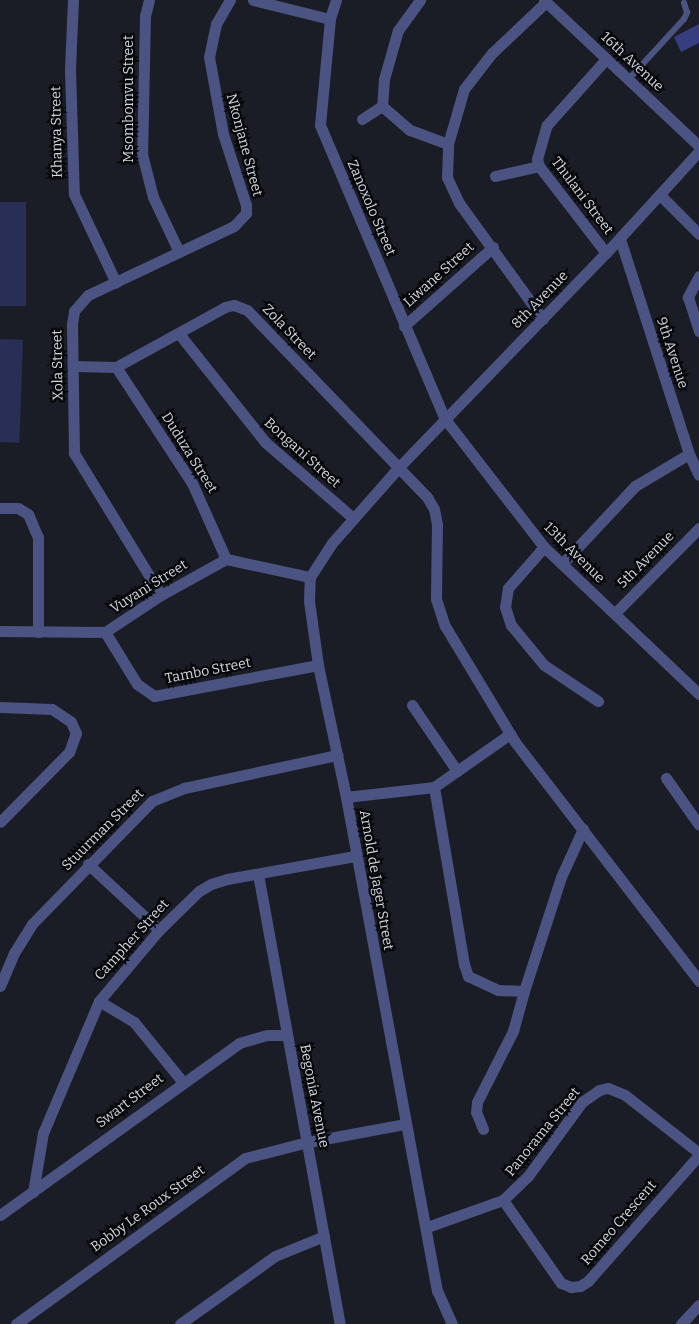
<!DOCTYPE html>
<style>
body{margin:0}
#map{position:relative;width:699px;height:1324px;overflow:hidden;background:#1b1d26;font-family:Bitter,serif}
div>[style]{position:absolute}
.green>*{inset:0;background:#282e55;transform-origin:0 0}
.building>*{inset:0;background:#373e80}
.lane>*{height:5.5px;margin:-2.75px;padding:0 2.75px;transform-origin:2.75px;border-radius:2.75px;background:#4b5382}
.street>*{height:11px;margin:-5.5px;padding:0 5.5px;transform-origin:5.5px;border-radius:5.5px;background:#4b5382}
span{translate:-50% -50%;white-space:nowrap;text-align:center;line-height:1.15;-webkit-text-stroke:4.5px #07080b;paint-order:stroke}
.street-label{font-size:14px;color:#d4d6dc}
</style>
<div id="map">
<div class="green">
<i style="left:0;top:202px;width:26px;height:104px"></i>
<i style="left:0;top:339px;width:23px;height:103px;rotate:2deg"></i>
</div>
<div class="building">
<i style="clip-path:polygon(699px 24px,699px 43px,681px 52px,674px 37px)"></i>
</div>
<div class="lane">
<i style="left:628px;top:80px;width:83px;rotate:-47.4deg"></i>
<i style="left:684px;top:19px;width:7px;rotate:-63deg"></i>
<i style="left:687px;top:13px;width:10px;rotate:-107deg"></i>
</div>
<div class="street">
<i style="left:73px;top:0;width:70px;rotate:92.5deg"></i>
<i style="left:70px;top:70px;width:124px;rotate:88.2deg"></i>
<i style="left:74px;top:194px;width:98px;rotate:64.7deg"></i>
<i style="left:149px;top:0;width:16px;rotate:104deg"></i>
<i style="left:145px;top:16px;width:138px;rotate:91.2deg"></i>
<i style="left:142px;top:154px;width:44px;rotate:75.7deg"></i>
<i style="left:153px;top:197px;width:61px;rotate:64.7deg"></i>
<i style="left:253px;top:0;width:79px;rotate:13.9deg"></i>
<i style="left:336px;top:0;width:20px;rotate:108deg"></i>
<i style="left:330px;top:19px;width:106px;rotate:95.4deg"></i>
<i style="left:320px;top:125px;width:319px;rotate:67deg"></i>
<i style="left:445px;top:419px;width:162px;rotate:52.3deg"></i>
<i style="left:544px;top:547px;width:214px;rotate:43.5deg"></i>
<i style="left:420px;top:0;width:37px;rotate:126deg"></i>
<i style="left:398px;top:30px;width:51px;rotate:105.9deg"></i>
<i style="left:384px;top:79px;width:27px;rotate:94deg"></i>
<i style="left:382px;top:106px;width:37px;rotate:41deg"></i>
<i style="left:410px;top:130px;width:40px;rotate:20.2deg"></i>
<i style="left:544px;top:0;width:213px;rotate:43.3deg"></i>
<i style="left:362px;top:119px;width:24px;rotate:-33deg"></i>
<i style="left:495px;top:176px;width:45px;rotate:-12.8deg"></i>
<i style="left:660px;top:195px;width:55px;rotate:45deg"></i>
<i style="left:620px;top:239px;width:226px;rotate:72.2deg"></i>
<i style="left:689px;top:454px;width:23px;rotate:65deg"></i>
<i style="left:606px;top:253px;width:110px;rotate:-127.6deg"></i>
<i style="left:539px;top:166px;width:7px;rotate:-106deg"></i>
<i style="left:537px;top:159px;width:35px;rotate:-74deg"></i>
<i style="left:547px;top:125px;width:89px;rotate:-48.2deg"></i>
<i style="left:699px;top:276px;width:24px;rotate:118deg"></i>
<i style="left:688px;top:297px;width:36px;rotate:72deg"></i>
<i style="left:543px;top:319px;width:143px;rotate:-125.9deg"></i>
<i style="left:459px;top:203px;width:29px;rotate:-115deg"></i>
<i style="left:447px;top:177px;width:33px;rotate:-88deg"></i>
<i style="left:448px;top:144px;width:57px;rotate:-73.8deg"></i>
<i style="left:464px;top:89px;width:46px;rotate:-52.1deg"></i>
<i style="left:492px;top:53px;width:74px;rotate:-43.4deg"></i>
<i style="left:404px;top:326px;width:119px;rotate:-41.6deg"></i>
<i style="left:180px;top:335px;width:137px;rotate:51.5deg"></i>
<i style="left:265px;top:442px;width:116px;rotate:40.8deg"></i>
<i style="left:74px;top:366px;width:42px;rotate:1.4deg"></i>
<i style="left:116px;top:367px;width:124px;rotate:-28.8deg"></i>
<i style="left:225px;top:307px;width:9px;rotate:-13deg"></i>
<i style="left:234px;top:305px;width:14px;rotate:21deg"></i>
<i style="left:247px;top:310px;width:260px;rotate:46.1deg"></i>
<i style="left:427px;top:497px;width:14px;rotate:60deg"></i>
<i style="left:434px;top:509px;width:15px;rotate:79deg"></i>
<i style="left:437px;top:524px;width:75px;rotate:90.8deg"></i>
<i style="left:436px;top:599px;width:28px;rotate:72deg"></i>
<i style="left:445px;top:626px;width:135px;rotate:58.9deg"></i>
<i style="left:515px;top:742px;width:302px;rotate:52.4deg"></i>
<i style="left:116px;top:367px;width:139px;rotate:56.8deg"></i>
<i style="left:192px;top:483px;width:83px;rotate:65.9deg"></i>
<i style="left:0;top:508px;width:18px"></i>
<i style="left:18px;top:508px;width:12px;rotate:31deg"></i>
<i style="left:28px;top:514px;width:25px;rotate:67deg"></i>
<i style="left:38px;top:537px;width:95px;rotate:90deg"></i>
<i style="left:544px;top:547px;width:55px;rotate:131.3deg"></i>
<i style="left:508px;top:588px;width:19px;rotate:99deg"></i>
<i style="left:505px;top:607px;width:19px;rotate:72deg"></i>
<i style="left:511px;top:625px;width:52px;rotate:50.5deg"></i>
<i style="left:544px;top:665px;width:65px;rotate:33.7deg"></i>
<i style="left:562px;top:564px;width:107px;rotate:-46.9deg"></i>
<i style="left:635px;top:486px;width:63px;rotate:-30.7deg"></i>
<i style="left:161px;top:595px;width:167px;rotate:-121.5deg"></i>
<i style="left:74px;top:453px;width:129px;rotate:-90.9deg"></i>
<i style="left:72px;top:324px;width:13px;rotate:-81deg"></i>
<i style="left:74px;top:311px;width:21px;rotate:-49deg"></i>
<i style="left:88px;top:295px;width:161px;rotate:-25.3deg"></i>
<i style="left:234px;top:226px;width:18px;rotate:-47deg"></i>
<i style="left:246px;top:213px;width:8px;rotate:-90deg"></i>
<i style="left:246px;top:205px;width:75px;rotate:-107.9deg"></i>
<i style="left:223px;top:134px;width:78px;rotate:-100.3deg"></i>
<i style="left:209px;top:57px;width:34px;rotate:-78deg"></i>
<i style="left:216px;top:24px;width:28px;rotate:-60deg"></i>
<i style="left:615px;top:613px;width:120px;rotate:-45.3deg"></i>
<i style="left:0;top:631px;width:105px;rotate:0.5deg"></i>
<i style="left:105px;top:632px;width:67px;rotate:-33.5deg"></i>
<i style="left:161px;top:595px;width:74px;rotate:-29deg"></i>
<i style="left:226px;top:559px;width:86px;rotate:12.1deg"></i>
<i style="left:105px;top:632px;width:61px;rotate:58.4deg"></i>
<i style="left:137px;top:684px;width:21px;rotate:35deg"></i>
<i style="left:154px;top:696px;width:167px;rotate:-10.7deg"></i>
<i style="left:412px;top:705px;width:80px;rotate:55.7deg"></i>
<i style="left:0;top:707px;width:52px;rotate:2.2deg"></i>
<i style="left:52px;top:709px;width:23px;rotate:34deg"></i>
<i style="left:71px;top:722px;width:12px;rotate:66deg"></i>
<i style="left:76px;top:733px;width:20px;rotate:110deg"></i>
<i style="left:69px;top:752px;width:98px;rotate:134.6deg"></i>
<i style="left:666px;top:778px;width:57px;rotate:54.9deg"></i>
<i style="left:434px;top:787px;width:180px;rotate:80.4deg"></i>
<i style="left:464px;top:964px;width:13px;rotate:72deg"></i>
<i style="left:468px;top:976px;width:33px;rotate:25deg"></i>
<i style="left:498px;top:990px;width:26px;rotate:2deg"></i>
<i style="left:524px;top:991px;width:120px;rotate:-72deg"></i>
<i style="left:561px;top:877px;width:53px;rotate:-65.4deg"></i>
<i style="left:346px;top:797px;width:89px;rotate:-6.5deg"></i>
<i style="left:434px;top:787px;width:93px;rotate:-34.9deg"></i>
<i style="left:88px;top:864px;width:97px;rotate:42.9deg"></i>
<i style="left:258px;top:874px;width:457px;rotate:79.7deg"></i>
<i style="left:0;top:986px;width:36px;rotate:-67deg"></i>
<i style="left:14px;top:953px;width:34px;rotate:-58deg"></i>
<i style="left:32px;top:924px;width:172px;rotate:-45.7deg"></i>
<i style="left:152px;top:801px;width:35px;rotate:-22deg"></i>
<i style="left:184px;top:788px;width:157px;rotate:-12.2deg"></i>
<i style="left:99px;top:1001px;width:41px;rotate:31deg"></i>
<i style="left:134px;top:1022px;width:76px;rotate:50.9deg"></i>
<i style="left:483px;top:1129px;width:18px;rotate:-112deg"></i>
<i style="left:476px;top:1112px;width:10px;rotate:-84deg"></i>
<i style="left:477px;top:1102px;width:80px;rotate:-63.1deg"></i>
<i style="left:513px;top:1031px;width:41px;rotate:-74.6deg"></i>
<i style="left:33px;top:1192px;width:60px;rotate:-80.4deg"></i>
<i style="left:43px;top:1133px;width:143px;rotate:-67deg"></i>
<i style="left:99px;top:1001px;width:93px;rotate:-49.8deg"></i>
<i style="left:159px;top:930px;width:56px;rotate:-44.3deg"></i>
<i style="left:199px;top:891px;width:14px;rotate:-30deg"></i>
<i style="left:211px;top:884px;width:17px;rotate:-17deg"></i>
<i style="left:227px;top:879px;width:130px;rotate:-10.2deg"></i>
<i style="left:503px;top:1200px;width:101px;rotate:55.1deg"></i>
<i style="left:561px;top:1283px;width:11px;rotate:22deg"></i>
<i style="left:571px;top:1287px;width:9px;rotate:-6deg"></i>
<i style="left:580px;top:1286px;width:9px;rotate:-32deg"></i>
<i style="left:588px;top:1281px;width:168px;rotate:-48.6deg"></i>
<i style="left:0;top:1215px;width:294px;rotate:-35.7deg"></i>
<i style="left:239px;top:1043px;width:29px;rotate:-16deg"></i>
<i style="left:267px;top:1035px;width:20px"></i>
<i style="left:427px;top:1227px;width:81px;rotate:-19.6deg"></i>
<i style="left:503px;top:1200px;width:35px;rotate:-44deg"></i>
<i style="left:528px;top:1176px;width:92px;rotate:-53.9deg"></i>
<i style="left:582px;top:1102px;width:21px;rotate:-35deg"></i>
<i style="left:599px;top:1090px;width:9px;rotate:-13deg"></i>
<i style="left:608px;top:1088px;width:18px;rotate:22deg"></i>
<i style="left:625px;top:1095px;width:94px;rotate:38.1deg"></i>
<i style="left:16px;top:1324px;width:283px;rotate:-35.9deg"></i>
<i style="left:245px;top:1158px;width:65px;rotate:-14.3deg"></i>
<i style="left:308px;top:1142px;width:99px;rotate:-10.5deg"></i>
<i style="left:180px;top:1324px;width:117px;rotate:-35.6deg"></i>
<i style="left:275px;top:1256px;width:53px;rotate:-22.2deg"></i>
<i style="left:452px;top:1324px;width:36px;rotate:-114deg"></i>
<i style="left:437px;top:1291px;width:502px;rotate:-100.44deg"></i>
<i style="left:346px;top:797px;width:135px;rotate:-102deg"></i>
<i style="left:318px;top:665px;width:65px;rotate:-98deg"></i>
<i style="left:309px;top:601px;width:24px;rotate:-88deg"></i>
<i style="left:310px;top:577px;width:40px;rotate:-57.1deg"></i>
<i style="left:332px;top:543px;width:101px;rotate:-48.6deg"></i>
<i style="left:399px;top:467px;width:298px;rotate:-46deg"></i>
<i style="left:606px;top:253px;width:138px;rotate:-47.6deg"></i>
<i style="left:681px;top:1324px;width:26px;rotate:-47deg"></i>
</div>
<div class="street-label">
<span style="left:632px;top:62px;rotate:43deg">16th Avenue</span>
<span style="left:129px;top:99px;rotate:-90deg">Msombomvu Street</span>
<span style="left:57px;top:132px;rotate:-91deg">Khanya Street</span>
<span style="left:244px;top:145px;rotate:75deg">Nkonjane Street</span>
<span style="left:582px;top:196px;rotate:53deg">Thulani Street</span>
<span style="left:371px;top:208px;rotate:67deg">Zanoxolo Street</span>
<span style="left:439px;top:275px;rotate:-42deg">Liwane Street</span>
<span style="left:540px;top:300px;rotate:-46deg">8th Avenue</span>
<span style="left:289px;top:332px;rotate:46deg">Zola Street</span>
<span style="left:672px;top:353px;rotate:72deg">9th Avenue</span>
<span style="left:58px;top:365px;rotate:-91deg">Xola Street</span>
<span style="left:189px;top:453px;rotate:58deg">Duduza Street</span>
<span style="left:302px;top:453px;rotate:42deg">Bongani Street</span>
<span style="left:574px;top:553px;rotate:45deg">13th Avenue</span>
<span style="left:646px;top:560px;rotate:-45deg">5th Avenue</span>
<span style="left:149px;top:587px;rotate:-32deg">Vuyani Street</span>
<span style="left:208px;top:671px;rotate:-11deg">Tambo Street</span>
<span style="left:103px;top:830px;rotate:-45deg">Stuurman Street</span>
<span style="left:376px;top:880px;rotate:80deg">Arnold de Jager Street</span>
<span style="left:132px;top:940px;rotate:-48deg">Campher Street</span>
<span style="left:314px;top:1096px;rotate:79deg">Begonia Avenue</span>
<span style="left:130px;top:1101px;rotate:-37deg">Swart Street</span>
<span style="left:543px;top:1132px;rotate:-51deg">Panorama Street</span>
<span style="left:148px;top:1209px;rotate:-36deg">Bobby Le Roux Street</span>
<span style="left:619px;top:1223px;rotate:-49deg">Romeo Crescent</span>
</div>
</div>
